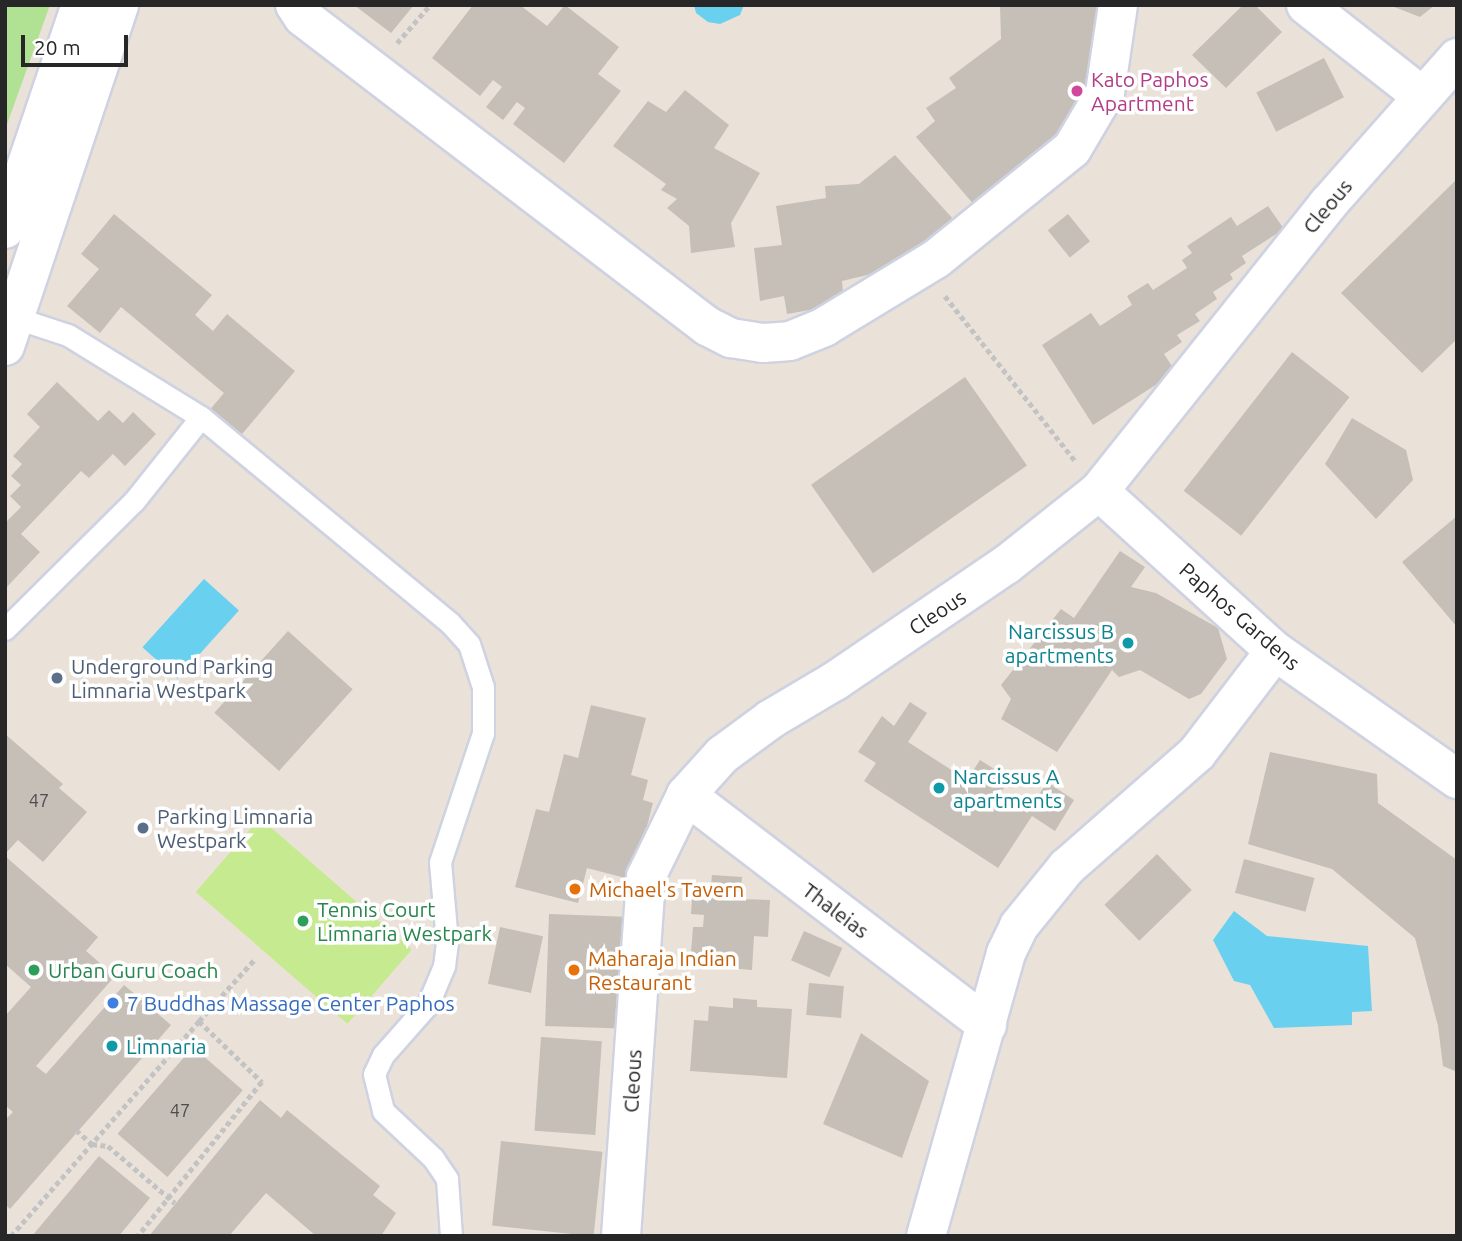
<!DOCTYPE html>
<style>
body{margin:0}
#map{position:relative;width:1462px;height:1241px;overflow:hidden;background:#eae2d8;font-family:Ubuntu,sans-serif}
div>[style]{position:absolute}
.green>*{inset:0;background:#b1e293}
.pitch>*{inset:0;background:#c6ea8f;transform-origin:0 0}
.water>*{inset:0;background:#69d0ef;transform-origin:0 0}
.building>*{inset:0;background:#c5bfb8;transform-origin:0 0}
.path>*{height:4.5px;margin-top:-2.25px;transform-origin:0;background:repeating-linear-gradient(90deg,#c3c3c3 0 5px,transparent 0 8.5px)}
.roads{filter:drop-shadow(2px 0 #ced2e1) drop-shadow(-2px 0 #ced2e1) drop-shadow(0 2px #ced2e1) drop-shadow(0 -2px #ced2e1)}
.service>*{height:21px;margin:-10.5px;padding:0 10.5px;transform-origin:10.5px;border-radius:10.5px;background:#fff}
.minor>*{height:38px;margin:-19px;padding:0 19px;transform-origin:19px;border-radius:19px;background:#fff}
.secondary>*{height:38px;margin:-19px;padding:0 19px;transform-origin:19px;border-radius:19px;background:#fff}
.dots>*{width:19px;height:19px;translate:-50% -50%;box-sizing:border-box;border:4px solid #fff;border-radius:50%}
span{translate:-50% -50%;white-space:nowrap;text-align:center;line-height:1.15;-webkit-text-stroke:7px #fff;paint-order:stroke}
.number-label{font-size:18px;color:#4e4d4b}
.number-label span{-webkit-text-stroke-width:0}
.hotel-label{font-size:21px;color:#b23c85}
.left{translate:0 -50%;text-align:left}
.street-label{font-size:21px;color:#272727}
.culture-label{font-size:21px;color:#0d838f}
.right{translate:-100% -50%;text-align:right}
.service-label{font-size:21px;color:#4e5e75}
.food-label{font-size:21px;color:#c56008}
.leisure-label{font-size:21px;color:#27864d}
.shop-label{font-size:21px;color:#366cbe}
.frame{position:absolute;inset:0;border:7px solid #272727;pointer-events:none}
.scale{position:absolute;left:21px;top:35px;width:107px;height:32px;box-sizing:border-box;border:4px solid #272727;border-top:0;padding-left:9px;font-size:21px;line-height:24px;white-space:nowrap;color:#272727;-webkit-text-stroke:5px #fff;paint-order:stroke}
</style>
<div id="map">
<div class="green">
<i style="clip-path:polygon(5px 5px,50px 5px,5px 130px)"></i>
</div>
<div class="pitch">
<i style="left:260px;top:818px;width:201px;height:98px;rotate:41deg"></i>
</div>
<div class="water">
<i style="clip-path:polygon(694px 5px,744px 5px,740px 15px,720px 24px,708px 22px,696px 13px)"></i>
<i style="left:204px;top:579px;width:47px;height:92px;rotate:42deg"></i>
<i style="clip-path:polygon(1234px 911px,1267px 936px,1368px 946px,1372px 1011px,1352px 1012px,1352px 1025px,1274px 1028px,1250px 985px,1234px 981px,1213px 940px)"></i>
</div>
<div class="building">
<i style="clip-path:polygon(354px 5px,414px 5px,391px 33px)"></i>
<i style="clip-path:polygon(473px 5px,520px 5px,547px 26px,565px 5px,619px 47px,598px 74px,621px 91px,564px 163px,513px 124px,525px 108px,517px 102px,503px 120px,486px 107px,502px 87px,493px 80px,480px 96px,432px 58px)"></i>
<i style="clip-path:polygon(1000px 5px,1106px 5px,1105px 54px,1076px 125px,975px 206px,916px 137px,935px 121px,926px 108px,956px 88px,949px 78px,1001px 39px)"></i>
<i style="clip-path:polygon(1243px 5px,1255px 5px,1282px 32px,1226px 88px,1192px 55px)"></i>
<i style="clip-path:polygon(1389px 5px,1435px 5px,1420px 17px)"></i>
<i style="left:1324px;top:58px;width:44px;height:76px;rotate:63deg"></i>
<i style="clip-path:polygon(685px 90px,729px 125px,714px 148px,760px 173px,731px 223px,735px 247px,691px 253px,689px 226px,667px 208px,677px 199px,661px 190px,666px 184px,613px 146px,648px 101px,666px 112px)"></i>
<i style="clip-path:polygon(895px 155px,964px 231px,884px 271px,842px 281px,844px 304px,787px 314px,784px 296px,760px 301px,754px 248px,782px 245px,776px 206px,826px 198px,825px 186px,859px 184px)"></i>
<i style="clip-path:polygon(1457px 179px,1457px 339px,1422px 373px,1341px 293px)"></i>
<i style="clip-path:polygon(1268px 206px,1284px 229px,1242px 256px,1246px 263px,1230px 274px,1233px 279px,1213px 292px,1217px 299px,1195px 314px,1200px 321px,1177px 335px,1182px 342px,1164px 354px,1176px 372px,1093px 425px,1042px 345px,1091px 313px,1100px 326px,1132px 305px,1127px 296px,1148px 283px,1153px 290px,1187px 268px,1182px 260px,1192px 253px,1187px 246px,1231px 217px,1237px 226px)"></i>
<i style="clip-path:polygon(114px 214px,212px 295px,195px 315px,213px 331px,227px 314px,295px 371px,238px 439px,207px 413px,224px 393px,121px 307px,100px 333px,67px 306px,99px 269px,81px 254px)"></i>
<i style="left:1068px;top:214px;width:35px;height:26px;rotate:51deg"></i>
<i style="left:1292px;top:352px;width:73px;height:176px;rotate:38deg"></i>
<i style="left:965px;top:377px;width:108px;height:188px;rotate:55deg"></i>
<i style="clip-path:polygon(57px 382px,98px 421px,109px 410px,123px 423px,133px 412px,156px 434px,125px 466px,113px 454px,89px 478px,81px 471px,21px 534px,40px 552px,5px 589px,5px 523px,21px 507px,10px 496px,21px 485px,11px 476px,22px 464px,13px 456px,40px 427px,27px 414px)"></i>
<i style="clip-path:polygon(1352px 418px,1406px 450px,1413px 480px,1376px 519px,1325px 464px)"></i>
<i style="clip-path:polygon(1457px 516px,1457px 627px,1402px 562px)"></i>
<i style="clip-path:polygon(1120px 551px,1145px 567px,1131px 587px,1156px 593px,1218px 628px,1227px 659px,1201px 694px,1189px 699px,1140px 670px,1119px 677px,1112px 670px,1057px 752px,1001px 719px,1011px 699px,1001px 685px,1061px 609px,1074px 618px)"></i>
<i style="left:288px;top:631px;width:87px;height:110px;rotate:42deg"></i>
<i style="clip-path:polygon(910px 702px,927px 713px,908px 742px,967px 780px,980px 760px,1010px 779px,999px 795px,1027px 813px,1047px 782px,1074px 800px,1055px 831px,1032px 816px,998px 868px,864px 781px,876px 763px,858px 752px,882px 716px,894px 726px)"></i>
<i style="clip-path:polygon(591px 705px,646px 718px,631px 775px,648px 780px,643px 800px,653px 803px,633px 880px,587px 868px,578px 903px,515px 887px,536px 809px,549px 812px,564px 754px,578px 758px)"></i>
<i style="clip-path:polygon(5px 734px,63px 784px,59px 788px,87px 812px,43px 862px,18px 840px,5px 854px)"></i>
<i style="clip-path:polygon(1270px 752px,1377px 774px,1378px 803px,1457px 860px,1457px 1072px,1443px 1066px,1438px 1026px,1415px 938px,1332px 869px,1248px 844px)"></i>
<i style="left:1157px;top:854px;width:50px;height:73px;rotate:46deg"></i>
<i style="clip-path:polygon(5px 856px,98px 937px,86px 951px,115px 976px,36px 1066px,46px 1074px,124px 985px,171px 1025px,10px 1209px,5px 1204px,5px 1120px,13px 1112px,5px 1105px,5px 1016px,31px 987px,5px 964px)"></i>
<i style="left:1244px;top:859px;width:73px;height:35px;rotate:15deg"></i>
<i style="clip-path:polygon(712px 875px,742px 877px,740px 899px,770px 900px,768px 937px,754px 936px,752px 970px,690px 965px,693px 927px,703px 927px,704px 915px,691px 914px,693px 883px,711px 885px)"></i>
<i style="left:549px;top:914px;width:76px;height:112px;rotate:2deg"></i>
<i style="left:500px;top:927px;width:44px;height:58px;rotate:12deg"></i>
<i style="left:804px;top:931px;width:42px;height:32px;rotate:24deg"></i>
<i style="left:809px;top:983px;width:35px;height:32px;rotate:5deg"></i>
<i style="clip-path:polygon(733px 998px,757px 1000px,757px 1007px,792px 1009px,787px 1078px,690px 1071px,694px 1020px,708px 1021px,709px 1006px,733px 1008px)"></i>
<i style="clip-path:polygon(861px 1033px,929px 1081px,902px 1158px,823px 1124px)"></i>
<i style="left:541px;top:1037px;width:61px;height:94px;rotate:4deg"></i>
<i style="left:193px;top:1047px;width:66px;height:115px;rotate:41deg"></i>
<i style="clip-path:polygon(260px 1100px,281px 1118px,287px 1110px,380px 1186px,373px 1195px,396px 1213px,381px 1236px,316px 1236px,266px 1193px,229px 1236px,149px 1236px)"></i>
<i style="left:501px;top:1141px;width:102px;height:85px;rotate:6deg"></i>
<i style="clip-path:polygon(99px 1156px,150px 1198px,119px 1236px,32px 1236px)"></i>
</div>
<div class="path">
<i style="left:397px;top:43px;width:50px;rotate:-49deg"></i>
<i style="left:945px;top:296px;width:211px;rotate:51.7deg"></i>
<i style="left:199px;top:1021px;width:82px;rotate:-48deg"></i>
<i style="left:76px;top:1130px;width:21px;rotate:41deg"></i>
<i style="left:92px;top:1144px;width:16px;rotate:7deg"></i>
<i style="left:108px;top:1146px;width:88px;rotate:40.4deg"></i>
<i style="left:11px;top:1236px;width:286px;rotate:-48.8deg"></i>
<i style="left:199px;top:1021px;width:88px;rotate:44.1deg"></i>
<i style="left:262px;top:1082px;width:198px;rotate:128.8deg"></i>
</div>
<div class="roads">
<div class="service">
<i style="left:7px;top:315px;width:64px;rotate:18.2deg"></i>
<i style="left:68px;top:335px;width:156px;rotate:31.7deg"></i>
<i style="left:201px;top:417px;width:323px;rotate:39.6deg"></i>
<i style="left:450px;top:623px;width:28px;rotate:48deg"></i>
<i style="left:469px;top:644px;width:45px;rotate:72deg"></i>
<i style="left:483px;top:687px;width:46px;rotate:90deg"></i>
<i style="left:483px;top:733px;width:136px;rotate:108.4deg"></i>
<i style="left:440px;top:862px;width:80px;rotate:85deg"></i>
<i style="left:447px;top:942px;width:24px;rotate:97deg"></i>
<i style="left:444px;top:966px;width:41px;rotate:112.8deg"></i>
<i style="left:428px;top:1004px;width:68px;rotate:131.4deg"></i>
<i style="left:383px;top:1055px;width:21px;rotate:115deg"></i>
<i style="left:374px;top:1074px;width:38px;rotate:76deg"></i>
<i style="left:383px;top:1111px;width:69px;rotate:43.2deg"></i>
<i style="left:433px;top:1158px;width:25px;rotate:56deg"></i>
<i style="left:447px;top:1179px;width:57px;rotate:86deg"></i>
<i style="left:5px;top:629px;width:182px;rotate:-44.8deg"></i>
<i style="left:134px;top:501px;width:107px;rotate:-51.4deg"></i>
</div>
<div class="minor">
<i style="left:295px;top:5px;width:14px;rotate:56deg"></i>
<i style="left:303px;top:17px;width:509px;rotate:37.41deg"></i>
<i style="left:707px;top:326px;width:27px;rotate:27deg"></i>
<i style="left:731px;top:338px;width:32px;rotate:9deg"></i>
<i style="left:763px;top:343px;width:27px;rotate:-4deg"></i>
<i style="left:790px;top:341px;width:37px;rotate:-22deg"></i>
<i style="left:824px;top:327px;width:131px;rotate:-31.3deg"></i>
<i style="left:936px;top:259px;width:175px;rotate:-39deg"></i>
<i style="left:1072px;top:149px;width:65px;rotate:-59.5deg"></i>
<i style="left:1105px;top:93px;width:89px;rotate:-81.6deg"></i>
<i style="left:1306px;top:5px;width:147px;rotate:38.1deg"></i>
<i style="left:1099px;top:491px;width:238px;rotate:42.3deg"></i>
<i style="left:1275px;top:651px;width:223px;rotate:35.1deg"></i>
<i style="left:686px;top:795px;width:379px;rotate:37.4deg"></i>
<i style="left:621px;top:1236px;width:360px;rotate:-86deg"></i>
<i style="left:646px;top:877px;width:91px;rotate:-64deg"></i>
<i style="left:686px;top:795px;width:54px;rotate:-48deg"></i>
<i style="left:722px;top:755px;width:61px;rotate:-36.3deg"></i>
<i style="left:771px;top:719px;width:74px;rotate:-30.7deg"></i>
<i style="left:835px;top:681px;width:207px;rotate:-34.2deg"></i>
<i style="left:1006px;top:565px;width:119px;rotate:-38.5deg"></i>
<i style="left:1099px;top:491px;width:367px;rotate:-51.4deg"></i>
<i style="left:1328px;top:204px;width:195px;rotate:-48.5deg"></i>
<i style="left:926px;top:1236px;width:294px;rotate:-74.2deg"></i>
<i style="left:1006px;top:953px;width:30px;rotate:-64deg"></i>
<i style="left:1019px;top:926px;width:76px;rotate:-50.9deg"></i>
<i style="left:1067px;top:867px;width:173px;rotate:-41.2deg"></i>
<i style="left:1197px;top:753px;width:128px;rotate:-52.6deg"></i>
</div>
<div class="secondary">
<i style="left:5px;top:229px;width:237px;rotate:-71.3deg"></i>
<i style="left:5px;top:346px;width:360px;rotate:-71.5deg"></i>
</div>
</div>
<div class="dots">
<i style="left:1077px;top:91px;background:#d1479c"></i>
<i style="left:1128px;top:643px;background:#0f9aa8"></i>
<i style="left:57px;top:678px;background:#5c6f8a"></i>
<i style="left:939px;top:788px;background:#0f9aa8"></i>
<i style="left:143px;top:828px;background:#5c6f8a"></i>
<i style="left:575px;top:889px;background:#e8710a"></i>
<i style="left:303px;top:921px;background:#2e9e5b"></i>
<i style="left:34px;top:970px;background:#2e9e5b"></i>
<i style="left:574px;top:970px;background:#e8710a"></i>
<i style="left:113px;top:1003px;background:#3f7fe0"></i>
<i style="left:112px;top:1046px;background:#0f9aa8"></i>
</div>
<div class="number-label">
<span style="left:39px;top:800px">47</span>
<span style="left:180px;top:1110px">47</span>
</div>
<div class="hotel-label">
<span class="left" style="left:1091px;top:91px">Kato Paphos<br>Apartment</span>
</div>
<div class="street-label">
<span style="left:1327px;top:206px;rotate:-50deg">Cleous</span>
<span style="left:937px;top:612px;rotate:-34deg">Cleous</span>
<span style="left:1240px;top:616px;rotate:41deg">Paphos Gardens</span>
<span style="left:836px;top:910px;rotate:37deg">Thaleias</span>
<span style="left:632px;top:1081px;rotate:-87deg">Cleous</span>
</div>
<div class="culture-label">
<span class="right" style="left:1114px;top:643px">Narcissus B<br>apartments</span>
<span class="left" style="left:953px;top:788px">Narcissus A<br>apartments</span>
<span class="left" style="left:126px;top:1046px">Limnaria</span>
</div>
<div class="service-label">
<span class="left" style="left:71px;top:678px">Underground Parking<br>Limnaria Westpark</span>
<span class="left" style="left:157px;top:828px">Parking Limnaria<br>Westpark</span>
</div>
<div class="food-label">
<span class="left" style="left:589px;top:889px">Michael's Tavern</span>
<span class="left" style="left:588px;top:970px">Maharaja Indian<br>Restaurant</span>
</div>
<div class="leisure-label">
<span class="left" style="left:317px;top:921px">Tennis Court<br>Limnaria Westpark</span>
<span class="left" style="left:48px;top:970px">Urban Guru Coach</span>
</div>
<div class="shop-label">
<span class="left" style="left:127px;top:1003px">7 Buddhas Massage Center Paphos</span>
</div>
<div class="frame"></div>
<div class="scale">20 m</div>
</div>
